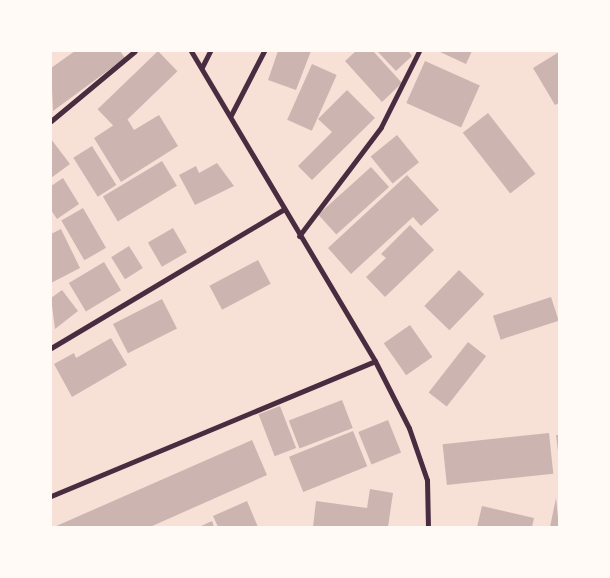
<!DOCTYPE html>
<style>
body{margin:0}
#map{position:relative;width:610px;height:578px;overflow:hidden;background:#f7e1d7;font-family:"Alegreya Sans",sans-serif}
div>[style]{position:absolute}
.building>*{inset:0;background:#ccb4b1;transform-origin:0 0}
.minor>*{height:5px;margin:-2.5px;padding:0 2.5px;transform-origin:2.5px;border-radius:2.5px;background:#4a2c40}
span{translate:-50% -50%;white-space:nowrap;text-align:center;line-height:1.15;-webkit-text-stroke:5px #fffaf5;paint-order:stroke}
.frame{position:absolute;inset:0;border:52px solid #fffaf5;pointer-events:none}
</style>
<div id="map">
<div class="building">
<i style="clip-path:polygon(75px 51px,120px 51px,125px 58px,53px 111px,51px 68px)"></i>
<i style="left:158px;top:51px;width:28px;height:84px;rotate:46deg"></i>
<i style="clip-path:polygon(278px 51px,311px 51px,296px 90px,268px 80px)"></i>
<i style="clip-path:polygon(356px 51px,373px 51px,402px 83px,382px 102px,345px 61px)"></i>
<i style="clip-path:polygon(377px 51px,408px 51px,412px 56px,396px 71px)"></i>
<i style="clip-path:polygon(438px 51px,472px 51px,466px 64px)"></i>
<i style="clip-path:polygon(559px 52px,559px 103px,555px 105px,533px 68px)"></i>
<i style="left:425px;top:61px;width:60px;height:46px;rotate:24deg"></i>
<i style="left:312px;top:64px;width:27px;height:61px;rotate:24deg"></i>
<i style="clip-path:polygon(347px 90px,375px 118px,312px 180px,298px 166px,332px 132px,318px 119px)"></i>
<i style="left:488px;top:113px;width:77px;height:32px;rotate:52deg"></i>
<i style="clip-path:polygon(159px 115px,178px 146px,121px 182px,94px 138px,126px 117px,134px 130px)"></i>
<i style="left:397px;top:135px;width:35px;height:34px;rotate:51deg"></i>
<i style="clip-path:polygon(51px 139px,70px 164px,51px 178px)"></i>
<i style="left:92px;top:146px;width:46px;height:22px;rotate:58deg"></i>
<i style="left:162px;top:161px;width:29px;height:69px;rotate:59deg"></i>
<i style="clip-path:polygon(217px 163px,234px 186px,195px 205px,179px 175px,196px 166px,199px 173px)"></i>
<i style="left:371px;top:167px;width:27px;height:71px;rotate:48deg"></i>
<i style="clip-path:polygon(407px 175px,439px 210px,421px 226px,413px 217px,351px 274px,328px 248px)"></i>
<i style="clip-path:polygon(63px 178px,79px 204px,57px 219px,51px 210px,51px 186px)"></i>
<i style="left:83px;top:208px;width:46px;height:25px;rotate:60deg"></i>
<i style="clip-path:polygon(410px 225px,434px 250px,385px 297px,366px 277px,386px 258px,381px 254px)"></i>
<i style="left:173px;top:228px;width:28px;height:29px;rotate:60deg"></i>
<i style="clip-path:polygon(61px 229px,80px 268px,51px 283px,51px 234px)"></i>
<i style="left:129px;top:246px;width:26px;height:21px;rotate:58deg"></i>
<i style="left:258px;top:260px;width:27px;height:55px;rotate:62deg"></i>
<i style="left:104px;top:262px;width:33px;height:41px;rotate:59deg"></i>
<i style="left:459px;top:270px;width:35px;height:50px;rotate:44deg"></i>
<i style="clip-path:polygon(62px 290px,78px 311px,55px 329px,51px 298px)"></i>
<i style="left:551px;top:297px;width:25px;height:61px;rotate:72deg"></i>
<i style="left:162px;top:299px;width:33px;height:55px;rotate:63deg"></i>
<i style="left:410px;top:325px;width:39px;height:32px;rotate:55deg"></i>
<i style="clip-path:polygon(111px 338px,127px 365px,72px 397px,54px 364px,74px 353px,76px 358px)"></i>
<i style="left:468px;top:342px;width:23px;height:64px;rotate:38deg"></i>
<i style="left:342px;top:400px;width:30px;height:57px;rotate:69deg"></i>
<i style="left:280px;top:406px;width:45px;height:23px;rotate:69deg"></i>
<i style="left:388px;top:420px;width:35px;height:32px;rotate:68deg"></i>
<i style="left:353px;top:431px;width:38px;height:69px;rotate:68deg"></i>
<i style="left:549px;top:433px;width:41px;height:107px;rotate:84deg"></i>
<i style="clip-path:polygon(556px 435px,559px 435px,559px 451px,558px 451px)"></i>
<i style="clip-path:polygon(252px 440px,267px 475px,150px 527px,54px 527px)"></i>
<i style="clip-path:polygon(370px 489px,393px 493px,388px 527px,313px 527px,316px 501px,367px 508px)"></i>
<i style="clip-path:polygon(556px 498px,559px 527px,550px 527px)"></i>
<i style="clip-path:polygon(247px 501px,258px 527px,218px 527px,213px 516px)"></i>
<i style="clip-path:polygon(482px 506px,534px 518px,532px 527px,477px 527px)"></i>
<i style="clip-path:polygon(212px 521px,214px 527px,199px 527px)"></i>
</div>
<div class="minor">
<i style="left:191px;top:51px;width:360px;rotate:59.3deg"></i>
<i style="left:375px;top:361px;width:75px;rotate:63.1deg"></i>
<i style="left:409px;top:428px;width:55px;rotate:70.9deg"></i>
<i style="left:427px;top:480px;width:47px;rotate:88.8deg"></i>
<i style="left:202px;top:67px;width:18px;rotate:-63deg"></i>
<i style="left:231px;top:115px;width:72px;rotate:-62.7deg"></i>
<i style="left:51px;top:121px;width:109px;rotate:-39.8deg"></i>
<i style="left:299px;top:236px;width:136px;rotate:-53deg"></i>
<i style="left:381px;top:127px;width:85px;rotate:-63.4deg"></i>
<i style="left:51px;top:348px;width:271px;rotate:-30.8deg"></i>
<i style="left:51px;top:496px;width:351px;rotate:-22.6deg"></i>
</div>
<div class="frame"></div>
</div>
